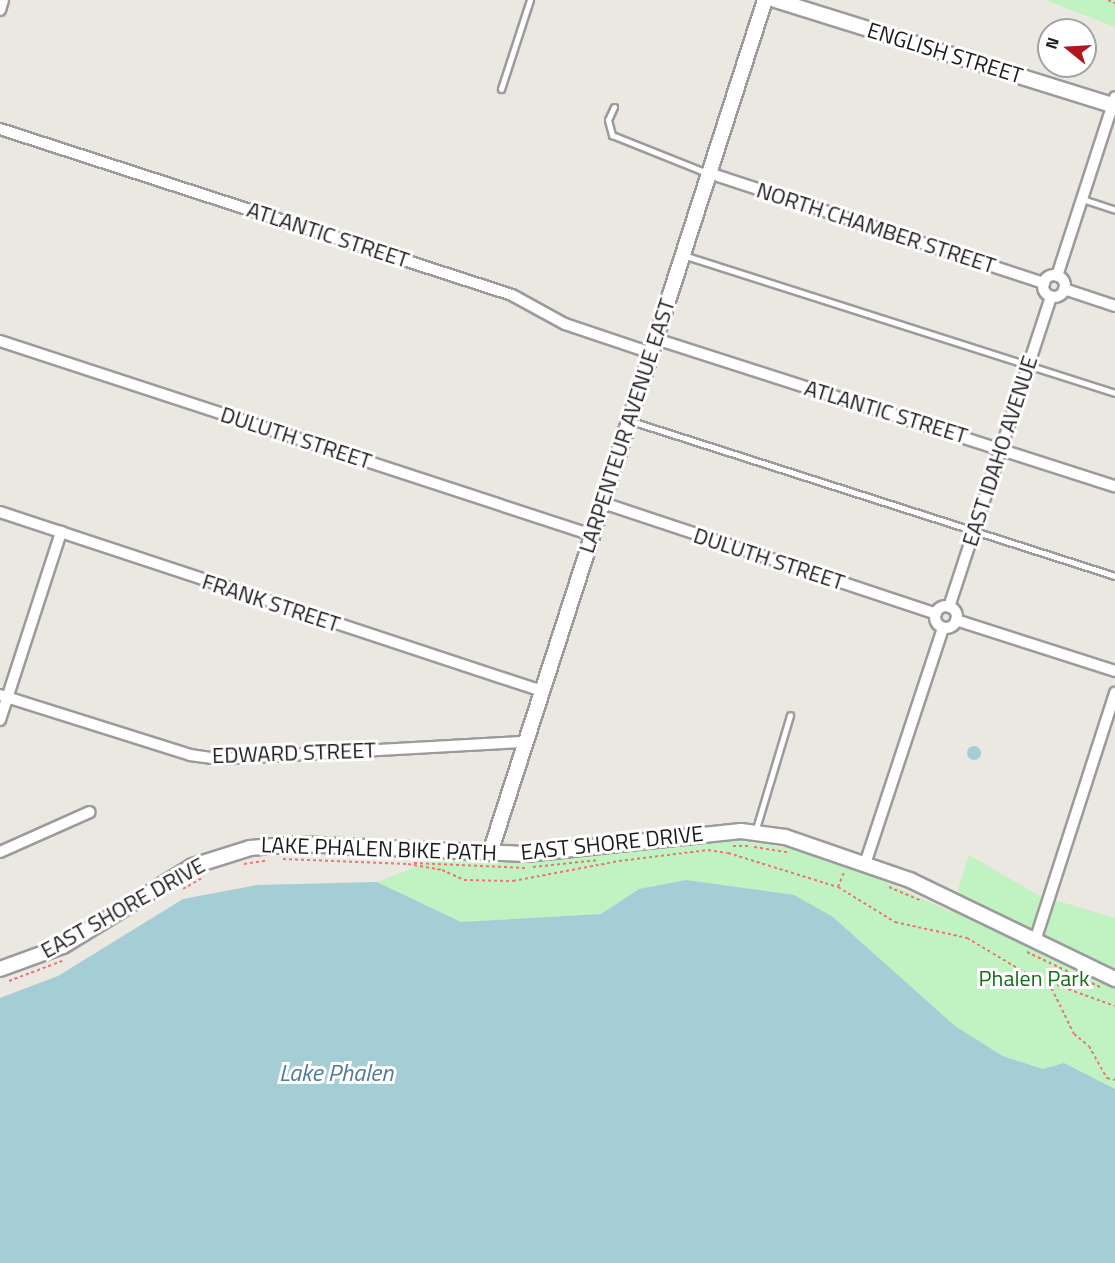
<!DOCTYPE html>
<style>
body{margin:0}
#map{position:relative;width:1115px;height:1263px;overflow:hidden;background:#ebe7e1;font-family:"Titillium Web",sans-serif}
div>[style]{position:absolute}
.park>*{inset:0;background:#c1f2c1}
.water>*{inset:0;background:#a5cdd5}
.round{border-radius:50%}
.path>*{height:2px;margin-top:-1px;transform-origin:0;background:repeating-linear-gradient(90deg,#ea7773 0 3px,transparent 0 6px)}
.roads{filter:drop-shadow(2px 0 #9b9b9b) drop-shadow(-2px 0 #9b9b9b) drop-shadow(0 2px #9b9b9b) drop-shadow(0 -2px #9b9b9b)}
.service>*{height:5px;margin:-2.5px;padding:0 2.5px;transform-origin:2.5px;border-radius:2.5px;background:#fff}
.minor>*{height:10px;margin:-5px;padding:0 5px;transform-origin:5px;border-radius:5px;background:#fff}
.minor>.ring{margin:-5px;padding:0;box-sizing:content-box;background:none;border:10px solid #fff;border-radius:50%}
.tertiary>*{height:14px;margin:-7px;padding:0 7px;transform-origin:7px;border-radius:7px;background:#fff}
span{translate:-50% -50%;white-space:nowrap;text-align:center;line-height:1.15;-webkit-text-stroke:6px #fff;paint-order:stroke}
.street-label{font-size:22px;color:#1a1a1a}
.park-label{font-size:22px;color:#166b17}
.water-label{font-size:24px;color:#4f7998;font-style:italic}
.north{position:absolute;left:1037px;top:18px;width:60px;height:60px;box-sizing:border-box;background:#fff;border:2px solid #a3a3a3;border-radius:50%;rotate:288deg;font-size:16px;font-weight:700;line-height:24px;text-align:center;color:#1a1a1a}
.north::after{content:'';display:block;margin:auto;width:21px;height:27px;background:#b01520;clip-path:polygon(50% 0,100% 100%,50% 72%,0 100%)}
</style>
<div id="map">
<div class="park">
<i style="clip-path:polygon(1046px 0,1115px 0,1115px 27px)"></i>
<i style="clip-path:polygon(712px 838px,820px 852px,951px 912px,969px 855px,1038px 895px,1115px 918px,1115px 1089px,1064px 1063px,1043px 1069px,1004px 1056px,955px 1026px,833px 917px,639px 889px,601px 914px,461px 922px,377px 882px,488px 839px,586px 857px)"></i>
</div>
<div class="water">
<i class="round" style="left:967px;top:746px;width:14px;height:14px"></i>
<i style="clip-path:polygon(686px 880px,794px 895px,833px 917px,955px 1026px,1003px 1056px,1043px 1069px,1064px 1063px,1115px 1089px,1115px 1263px,0 1263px,0 998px,58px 976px,183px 899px,257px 885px,377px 882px,461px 922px,601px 914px,639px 889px)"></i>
</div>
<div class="path">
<i style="left:1108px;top:0;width:8px;rotate:23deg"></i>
<i style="left:733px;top:846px;width:15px"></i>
<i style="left:754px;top:847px;width:36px;rotate:9deg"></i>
<i style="left:283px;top:859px;width:125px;rotate:2.3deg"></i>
<i style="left:408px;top:864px;width:35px;rotate:10deg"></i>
<i style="left:442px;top:870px;width:24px;rotate:24deg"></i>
<i style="left:464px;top:880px;width:49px;rotate:1.2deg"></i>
<i style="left:513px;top:881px;width:108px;rotate:-10.7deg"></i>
<i style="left:619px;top:861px;width:90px;rotate:-7deg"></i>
<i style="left:708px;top:850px;width:20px;rotate:9deg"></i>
<i style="left:728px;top:853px;width:115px;rotate:17.2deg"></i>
<i style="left:838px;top:887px;width:67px;rotate:31.6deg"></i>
<i style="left:895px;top:922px;width:74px;rotate:12.5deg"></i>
<i style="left:967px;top:938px;width:72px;rotate:30.8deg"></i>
<i style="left:1029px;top:975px;width:91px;rotate:19.8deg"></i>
<i style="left:414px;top:863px;width:111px;rotate:2.6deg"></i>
<i style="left:244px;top:864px;width:24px;rotate:-9deg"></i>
<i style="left:533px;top:867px;width:66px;rotate:-6.1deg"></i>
<i style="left:838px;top:887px;width:16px;rotate:-68deg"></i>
<i style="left:889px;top:887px;width:36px;rotate:23deg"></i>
<i style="left:183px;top:889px;width:24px;rotate:-30deg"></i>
<i style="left:1027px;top:952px;width:81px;rotate:25.6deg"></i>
<i style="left:9px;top:981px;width:57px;rotate:-20.7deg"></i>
<i style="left:1049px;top:983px;width:57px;rotate:63.9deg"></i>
<i style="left:1074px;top:1034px;width:19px;rotate:39deg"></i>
<i style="left:1089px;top:1046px;width:37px;rotate:61deg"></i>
<i style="left:1107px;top:1078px;width:8px;rotate:14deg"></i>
</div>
<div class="roads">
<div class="service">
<i style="left:501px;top:89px;width:94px;rotate:-72deg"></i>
<i style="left:614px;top:107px;width:14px;rotate:115deg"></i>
<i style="left:608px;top:120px;width:16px;rotate:75deg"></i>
<i style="left:612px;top:135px;width:102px;rotate:21.8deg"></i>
<i style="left:1082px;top:199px;width:35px;rotate:18deg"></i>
<i style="left:683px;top:255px;width:454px;rotate:17.7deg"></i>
<i style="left:631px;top:421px;width:508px;rotate:17.76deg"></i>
<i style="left:755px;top:832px;width:122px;rotate:-73.3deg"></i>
</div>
<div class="minor">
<i style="left:0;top:10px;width:10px;rotate:-73deg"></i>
<i style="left:0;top:129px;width:538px;rotate:17.96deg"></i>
<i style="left:512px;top:295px;width:60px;rotate:28.7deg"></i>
<i style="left:565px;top:324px;width:91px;rotate:18.6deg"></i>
<i style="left:709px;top:173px;width:353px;rotate:18.2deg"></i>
<i class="ring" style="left:1043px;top:275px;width:12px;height:12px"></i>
<i style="left:1057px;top:276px;width:188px;rotate:-72deg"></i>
<i style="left:1064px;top:289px;width:54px;rotate:18.4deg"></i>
<i style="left:656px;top:339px;width:482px;rotate:17.8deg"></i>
<i style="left:0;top:341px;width:623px;rotate:18.14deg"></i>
<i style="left:603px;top:503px;width:351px;rotate:18.4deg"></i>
<i style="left:0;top:512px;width:571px;rotate:18.28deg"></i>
<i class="ring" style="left:935px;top:606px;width:12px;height:12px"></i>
<i style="left:949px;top:607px;width:327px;rotate:-71.8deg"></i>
<i style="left:956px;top:620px;width:167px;rotate:17.8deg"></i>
<i style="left:0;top:695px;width:199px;rotate:17.5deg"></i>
<i style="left:190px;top:755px;width:28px;rotate:8deg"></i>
<i style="left:218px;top:759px;width:308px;rotate:-3.2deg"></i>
<i style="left:0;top:720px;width:198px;rotate:-72deg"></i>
<i style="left:0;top:852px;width:98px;rotate:-24deg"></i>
<i style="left:865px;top:864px;width:249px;rotate:-71.7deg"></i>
<i style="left:1035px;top:941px;width:261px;rotate:-72.1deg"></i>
</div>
<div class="tertiary">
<i style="left:775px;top:0;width:356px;rotate:17.3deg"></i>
<i style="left:490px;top:853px;width:896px;rotate:-72.13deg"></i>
<i style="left:0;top:969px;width:67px;rotate:-20.1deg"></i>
<i style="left:63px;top:946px;width:153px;rotate:-31.6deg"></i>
<i style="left:193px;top:866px;width:60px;rotate:-17.5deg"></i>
<i style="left:250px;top:848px;width:48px;rotate:-4.8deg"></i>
<i style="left:298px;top:844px;width:228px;rotate:2.5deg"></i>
<i style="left:526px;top:854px;width:216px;rotate:-6.1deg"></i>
<i style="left:741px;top:831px;width:44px;rotate:7.8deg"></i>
<i style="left:785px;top:837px;width:132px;rotate:19deg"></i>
<i style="left:910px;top:880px;width:228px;rotate:25.8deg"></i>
</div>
</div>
<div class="street-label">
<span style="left:945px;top:53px;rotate:17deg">ENGLISH STREET</span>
<span style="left:876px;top:228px;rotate:18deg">NORTH CHAMBER STREET</span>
<span style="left:328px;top:235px;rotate:18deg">ATLANTIC STREET</span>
<span style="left:886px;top:412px;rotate:17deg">ATLANTIC STREET</span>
<span style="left:627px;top:426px;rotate:-72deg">LARPENTEUR AVENUE EAST</span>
<span style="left:296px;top:438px;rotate:18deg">DULUTH STREET</span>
<span style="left:1000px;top:451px;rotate:-72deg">EAST IDAHO AVENUE</span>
<span style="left:769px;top:559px;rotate:18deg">DULUTH STREET</span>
<span style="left:271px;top:603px;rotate:18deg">FRANK STREET</span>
<span style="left:294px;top:753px;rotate:-2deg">EDWARD STREET</span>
<span style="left:612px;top:843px;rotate:-6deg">EAST SHORE DRIVE</span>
<span style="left:379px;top:849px;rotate:2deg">LAKE PHALEN BIKE PATH</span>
<span style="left:123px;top:908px;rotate:-29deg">EAST SHORE DRIVE</span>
</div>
<div class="park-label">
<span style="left:1034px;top:979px">Phalen Park</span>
</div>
<div class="water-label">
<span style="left:336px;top:1073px">Lake Phalen</span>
</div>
<div class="north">N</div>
</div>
